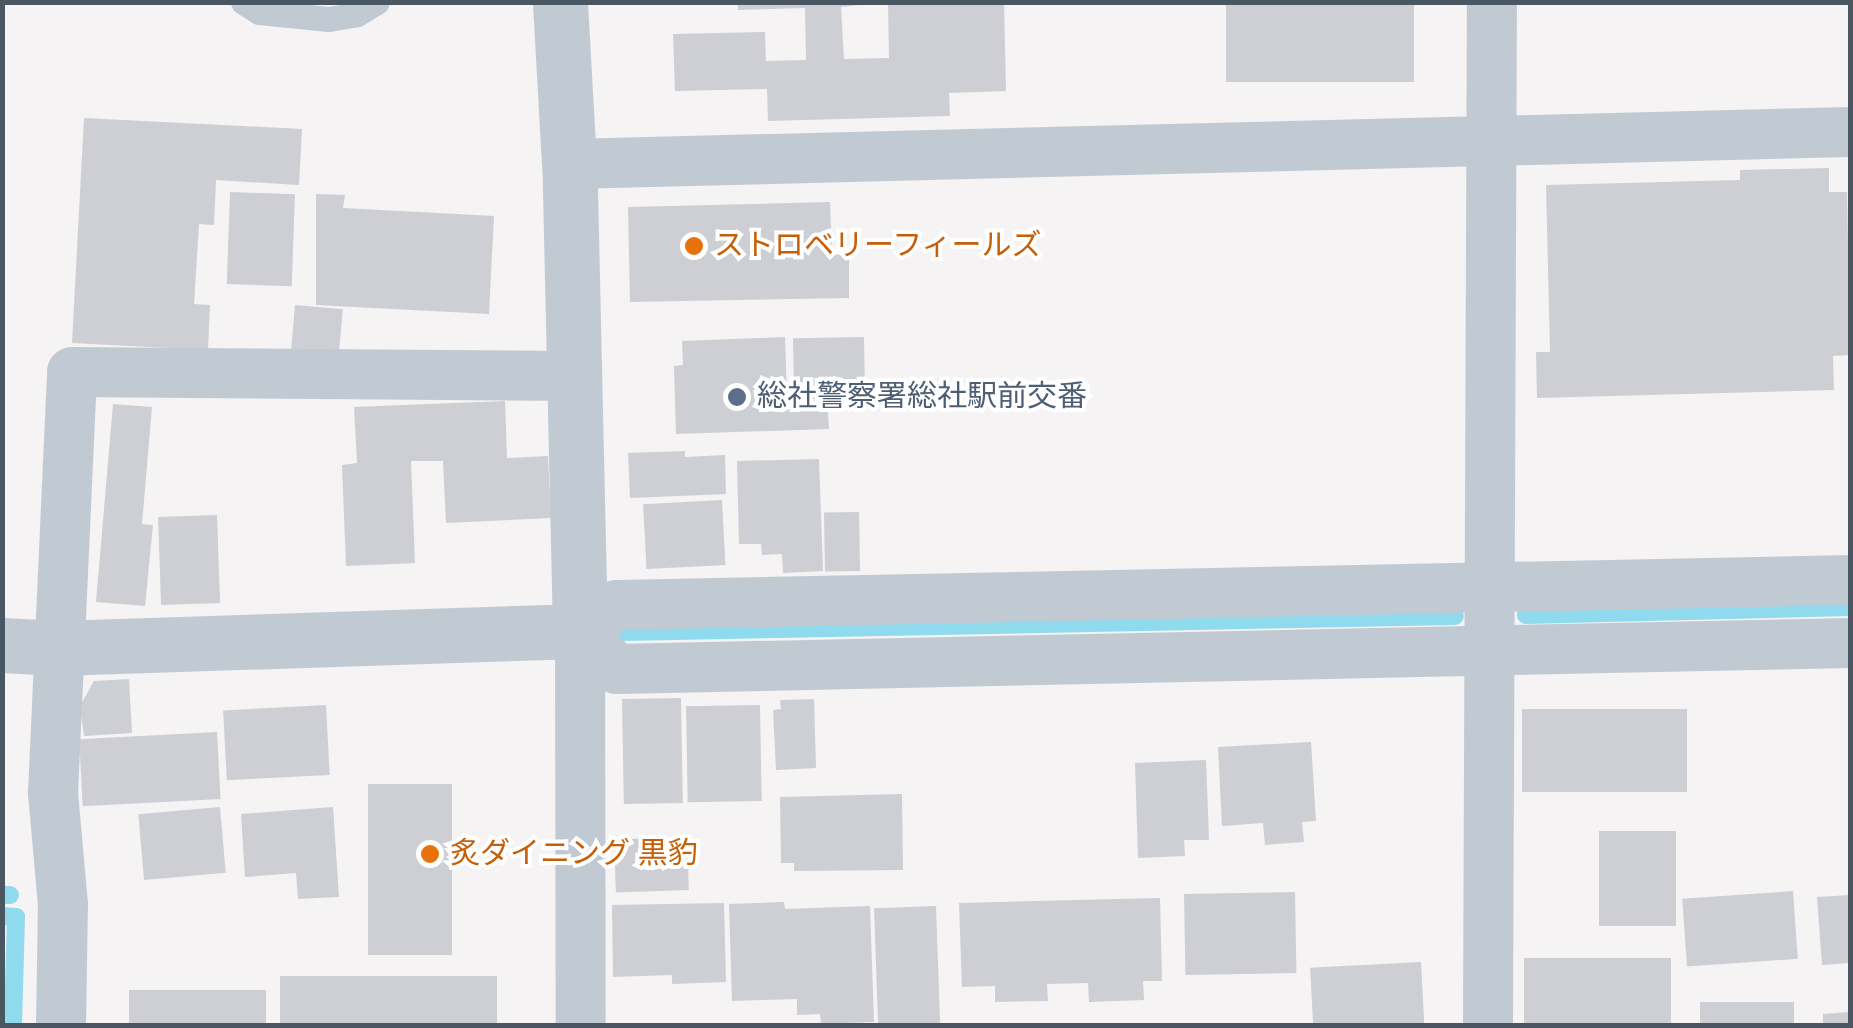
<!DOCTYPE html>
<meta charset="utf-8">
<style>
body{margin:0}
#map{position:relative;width:1853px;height:1028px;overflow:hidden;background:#f5f3f3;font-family:"Varela Round","Noto Sans JP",sans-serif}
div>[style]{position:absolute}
.stream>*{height:18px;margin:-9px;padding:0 9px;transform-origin:9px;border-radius:9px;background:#90daee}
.building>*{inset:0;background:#cdcfd5;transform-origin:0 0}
.service>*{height:25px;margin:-12.5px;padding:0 12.5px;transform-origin:12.5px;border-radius:12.5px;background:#c1cad2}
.minor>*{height:50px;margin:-25px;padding:0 25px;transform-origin:25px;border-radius:25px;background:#c1cad2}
.tertiary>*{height:55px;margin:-27.5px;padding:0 27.5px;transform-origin:27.5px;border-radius:27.5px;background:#c1cad2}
.dots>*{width:28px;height:28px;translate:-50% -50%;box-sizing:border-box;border:5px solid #fff;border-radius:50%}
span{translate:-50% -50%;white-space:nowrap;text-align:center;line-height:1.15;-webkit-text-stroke:8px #fff;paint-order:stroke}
.food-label{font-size:30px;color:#c56008}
.left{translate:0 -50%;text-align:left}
.service-label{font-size:30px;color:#4e5e75}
.frame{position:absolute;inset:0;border:5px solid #4a5661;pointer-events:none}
</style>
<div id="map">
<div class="stream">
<i style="left:1526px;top:615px;width:324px;rotate:-1.4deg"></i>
<i style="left:621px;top:632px;width:834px;rotate:-1.1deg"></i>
<i style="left:2px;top:895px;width:8px"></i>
<i style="left:2px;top:916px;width:14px;rotate:4deg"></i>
<i style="left:16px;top:917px;width:109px;rotate:91.6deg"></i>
</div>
<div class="building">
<i style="clip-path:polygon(738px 2px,887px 2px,841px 7px,844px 59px,889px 58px,888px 4px,1004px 2px,1006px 91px,949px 93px,950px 116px,768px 121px,767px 89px,675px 91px,673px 34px,765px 32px,766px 61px,806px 60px,805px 8px,738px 10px)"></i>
<i style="left:1226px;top:2px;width:188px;height:80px"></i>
<i style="clip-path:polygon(84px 118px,302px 129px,299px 185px,216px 180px,214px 225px,199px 224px,194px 304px,210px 305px,208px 350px,72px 343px)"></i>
<i style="clip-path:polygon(1829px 168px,1829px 192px,1847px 192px,1850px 335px,1850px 355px,1833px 356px,1834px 390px,1537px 398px,1536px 352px,1550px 352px,1546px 185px,1740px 180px,1740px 170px)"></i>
<i style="left:230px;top:192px;width:65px;height:92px;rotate:2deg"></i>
<i style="clip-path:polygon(316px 194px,345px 195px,343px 208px,494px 216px,489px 314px,316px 305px)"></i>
<i style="clip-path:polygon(830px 202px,832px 255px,849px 254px,849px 298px,630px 302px,628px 207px)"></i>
<i style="left:295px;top:305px;width:48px;height:44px;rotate:5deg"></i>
<i style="clip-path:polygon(785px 337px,787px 397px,827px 397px,829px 429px,676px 434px,674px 366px,683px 365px,682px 341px)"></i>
<i style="left:864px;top:337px;width:52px;height:71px;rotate:89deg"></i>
<i style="clip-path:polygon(505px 401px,507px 458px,548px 456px,551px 518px,446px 523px,443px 461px,411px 461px,415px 563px,346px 566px,342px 465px,357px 463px,354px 407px)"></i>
<i style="clip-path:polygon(113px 404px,152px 407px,142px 524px,153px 525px,145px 606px,96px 602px)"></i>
<i style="clip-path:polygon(685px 451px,685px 457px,725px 455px,726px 494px,630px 498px,628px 453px)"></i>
<i style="clip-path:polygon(819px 459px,823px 571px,783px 573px,782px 554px,762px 555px,761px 544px,739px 544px,737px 461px)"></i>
<i style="left:722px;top:500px;width:65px;height:79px;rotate:87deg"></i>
<i style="left:859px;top:512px;width:59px;height:35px;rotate:89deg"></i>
<i style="left:217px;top:515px;width:88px;height:59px;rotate:88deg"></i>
<i style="clip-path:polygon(129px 679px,132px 733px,84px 736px,80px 706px,94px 681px)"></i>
<i style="left:681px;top:698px;width:105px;height:59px;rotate:89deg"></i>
<i style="clip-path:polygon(814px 699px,816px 768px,776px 770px,773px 710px,781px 709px,780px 700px)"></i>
<i style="left:326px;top:705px;width:70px;height:103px;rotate:87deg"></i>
<i style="left:760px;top:705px;width:96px;height:74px;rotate:89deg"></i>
<i style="left:1522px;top:709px;width:165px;height:83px"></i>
<i style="left:217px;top:732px;width:67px;height:138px;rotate:87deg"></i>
<i style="clip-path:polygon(1311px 742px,1316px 821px,1302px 822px,1304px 842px,1265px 845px,1263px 823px,1222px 826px,1218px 747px)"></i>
<i style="clip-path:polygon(1206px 760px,1209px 840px,1184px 840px,1185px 856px,1138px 858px,1135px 763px)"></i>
<i style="left:368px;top:784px;width:84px;height:171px"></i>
<i style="clip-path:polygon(902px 794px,903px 870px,794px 871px,794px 863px,781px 863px,780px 797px)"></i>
<i style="left:220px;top:807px;width:66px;height:82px;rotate:85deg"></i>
<i style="clip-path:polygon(333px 807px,339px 897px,298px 899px,296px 873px,245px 877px,241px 814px)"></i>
<i style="left:1599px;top:831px;width:77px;height:95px"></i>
<i style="left:687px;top:837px;width:53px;height:73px;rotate:88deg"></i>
<i style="left:1793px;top:891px;width:68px;height:111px;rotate:86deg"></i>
<i style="left:1295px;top:892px;width:81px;height:111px;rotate:89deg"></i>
<i style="clip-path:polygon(1850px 895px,1850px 963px,1822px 965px,1817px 897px)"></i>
<i style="clip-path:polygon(1160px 898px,1162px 981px,1143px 981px,1144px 1000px,1089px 1002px,1088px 983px,1047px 984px,1048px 1001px,995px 1002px,995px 986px,962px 987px,959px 903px)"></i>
<i style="clip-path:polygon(784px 902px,785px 909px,870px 906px,874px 1022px,821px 1024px,820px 1014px,797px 1015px,797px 999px,732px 1001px,729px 904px)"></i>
<i style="clip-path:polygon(724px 903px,726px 982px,672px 984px,672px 975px,613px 977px,612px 905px)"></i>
<i style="left:936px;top:906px;width:120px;height:62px;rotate:88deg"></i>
<i style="left:1671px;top:958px;width:68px;height:147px;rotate:90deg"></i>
<i style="left:1421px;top:962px;width:64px;height:111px;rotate:87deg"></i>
<i style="left:280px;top:976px;width:217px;height:50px"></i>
<i style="left:129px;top:990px;width:137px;height:36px"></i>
<i style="left:1700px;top:1002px;width:94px;height:24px"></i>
<i style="clip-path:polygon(1850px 1012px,1850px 1026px,1823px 1026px,1823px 1014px)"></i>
</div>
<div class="service">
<i style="left:243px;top:2px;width:19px;rotate:32deg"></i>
<i style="left:259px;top:12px;width:70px;rotate:5.7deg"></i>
<i style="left:329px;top:19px;width:28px;rotate:-10deg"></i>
<i style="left:357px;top:14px;width:23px;rotate:-31deg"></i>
</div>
<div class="minor">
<i style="left:569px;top:164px;width:1281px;rotate:-1.43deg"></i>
<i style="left:580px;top:631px;width:52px;rotate:46.5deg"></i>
<i style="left:616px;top:669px;width:1234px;rotate:-1.21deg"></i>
<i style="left:580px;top:631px;width:45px;rotate:-35.1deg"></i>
<i style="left:617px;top:605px;width:1233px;rotate:-1.16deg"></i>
<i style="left:580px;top:631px;width:395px;rotate:89.9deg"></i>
<i style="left:61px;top:1026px;width:121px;rotate:-89.1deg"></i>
<i style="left:63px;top:905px;width:112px;rotate:-95.1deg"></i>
<i style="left:53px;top:793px;width:421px;rotate:-87.4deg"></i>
<i style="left:72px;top:372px;width:502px;rotate:0.46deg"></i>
<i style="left:1488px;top:1026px;width:1024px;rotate:-89.78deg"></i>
</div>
<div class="tertiary">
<i style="left:2px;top:645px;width:56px;rotate:3.1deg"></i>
<i style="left:58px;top:648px;width:522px;rotate:-1.87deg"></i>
<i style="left:580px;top:631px;width:467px;rotate:-91.3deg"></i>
<i style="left:569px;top:164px;width:162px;rotate:-93.2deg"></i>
</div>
<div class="dots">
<i style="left:694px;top:246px;background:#e8710a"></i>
<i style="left:737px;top:397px;background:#5c6f8a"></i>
<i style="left:430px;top:854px;background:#e8710a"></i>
</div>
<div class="food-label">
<span class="left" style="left:714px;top:246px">ストロベリーフィールズ</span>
<span class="left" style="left:450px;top:854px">炙ダイニング 黒豹</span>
</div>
<div class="service-label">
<span class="left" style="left:757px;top:397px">総社警察署総社駅前交番</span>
</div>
<div class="frame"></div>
</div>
